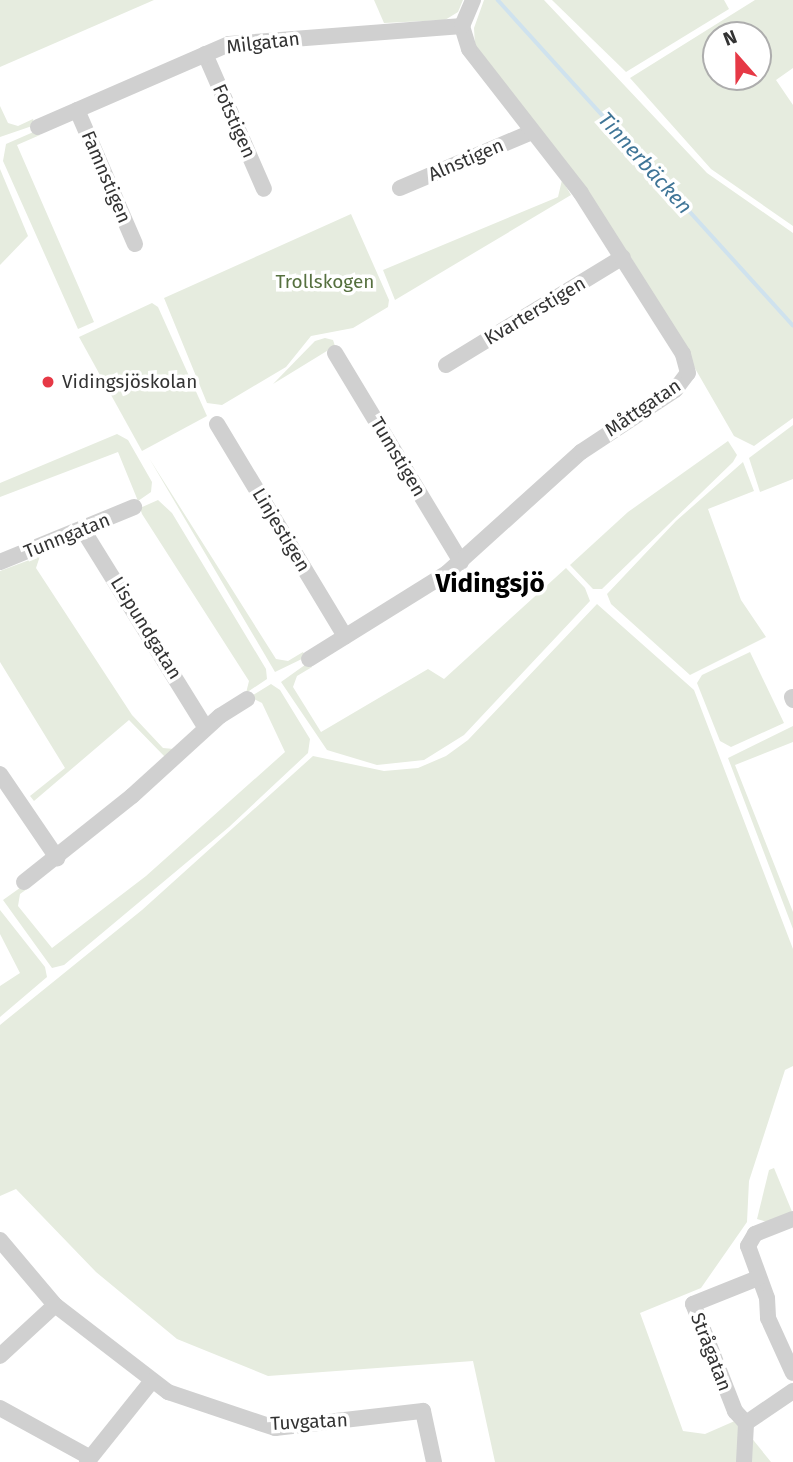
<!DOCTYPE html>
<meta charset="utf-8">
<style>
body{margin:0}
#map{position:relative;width:793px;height:1462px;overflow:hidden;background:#fff;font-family:"Fira Sans",sans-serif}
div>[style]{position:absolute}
.green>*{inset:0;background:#e6ecdf}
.stream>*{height:3.5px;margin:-1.75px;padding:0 1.75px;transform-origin:1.75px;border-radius:1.75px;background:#cfe2ee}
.street>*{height:16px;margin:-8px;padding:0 8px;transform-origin:8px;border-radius:8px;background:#d0d0d0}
.dots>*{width:19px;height:19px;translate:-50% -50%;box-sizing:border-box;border:4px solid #fff;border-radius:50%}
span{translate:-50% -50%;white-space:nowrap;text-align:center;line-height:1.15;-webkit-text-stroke:7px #fff;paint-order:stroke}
.street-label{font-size:19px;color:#333}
.park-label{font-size:19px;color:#56703f}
.poi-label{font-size:19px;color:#333}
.left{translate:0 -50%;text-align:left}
.water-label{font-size:21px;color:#3f7597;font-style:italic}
.district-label{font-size:26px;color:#000;font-weight:700}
.north{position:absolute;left:702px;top:21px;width:70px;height:70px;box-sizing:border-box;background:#fff;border:2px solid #adadad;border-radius:50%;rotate:339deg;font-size:19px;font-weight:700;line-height:28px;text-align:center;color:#333}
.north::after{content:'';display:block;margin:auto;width:24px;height:32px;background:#e63946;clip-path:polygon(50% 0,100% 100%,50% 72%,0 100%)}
</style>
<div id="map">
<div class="green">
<i style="clip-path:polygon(0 0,154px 0,0 67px)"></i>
<i style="clip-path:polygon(374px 0,463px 0,458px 12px,445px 20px,384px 23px)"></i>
<i style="clip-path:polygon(484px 0,544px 0,707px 173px,793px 233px,793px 418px,754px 446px,734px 436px,629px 254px,475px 46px,474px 28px)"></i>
<i style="clip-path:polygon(552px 0,724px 0,729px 9px,626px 72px)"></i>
<i style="clip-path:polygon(evenodd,755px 0,793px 0,793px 68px,776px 80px,793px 105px,793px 226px,711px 169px,630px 78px,755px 0,716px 35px,758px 35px,758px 77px,716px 77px,716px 35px)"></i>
<i style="clip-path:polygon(0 106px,8px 123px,18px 126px,33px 119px,35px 125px,0 137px)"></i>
<i style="clip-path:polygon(38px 130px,40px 135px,17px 145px,94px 322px,78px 329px,3px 161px,6px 144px)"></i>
<i style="clip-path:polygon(0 169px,28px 236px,0 265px)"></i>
<i style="clip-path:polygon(562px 180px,571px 195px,395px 300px,383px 270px,558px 197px)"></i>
<i style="clip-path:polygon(351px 214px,389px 300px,388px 307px,353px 328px,311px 336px,286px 367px,222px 405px,207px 403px,164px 298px)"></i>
<i style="clip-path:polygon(152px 303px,158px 307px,207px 416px,142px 451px,79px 337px)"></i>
<i style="clip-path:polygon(325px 338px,333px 340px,335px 346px,273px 384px,315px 341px)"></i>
<i style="clip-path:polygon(793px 425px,793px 479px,760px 492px,749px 458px)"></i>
<i style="clip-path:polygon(117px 434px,128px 440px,152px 482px,151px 492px,138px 501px,118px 452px,0 497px,0 483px)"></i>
<i style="clip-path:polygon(728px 441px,737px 455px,733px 462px,602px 589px,593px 589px,570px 565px,628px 512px)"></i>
<i style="clip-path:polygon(149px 458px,276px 659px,288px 661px,303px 652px,306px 657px,275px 672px)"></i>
<i style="clip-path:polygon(743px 462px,754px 491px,708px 509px,741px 600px,766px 637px,690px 675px,611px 604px,607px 594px,676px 521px)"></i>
<i style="clip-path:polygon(158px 500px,172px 513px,266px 669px,267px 679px,246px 693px,249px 681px,142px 514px,140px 508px)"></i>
<i style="clip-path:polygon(40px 556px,36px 568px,132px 715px,163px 748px,174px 749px,165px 757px,129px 720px,34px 801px,30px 796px,65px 768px,0 662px,0 571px)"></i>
<i style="clip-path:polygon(566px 568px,585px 588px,590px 601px,464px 735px,424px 760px,377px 765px,327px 750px,281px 682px,309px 662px,312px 667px,297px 676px,293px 687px,321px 732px,428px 669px,444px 679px)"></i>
<i style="clip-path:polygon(597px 604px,694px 690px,793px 949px,793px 1066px,785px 1070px,749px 1181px,747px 1222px,701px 1288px,640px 1313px,683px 1431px,705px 1434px,737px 1420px,771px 1462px,495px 1462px,473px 1361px,268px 1376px,177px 1339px,96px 1272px,16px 1189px,0 1196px,0 1025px,142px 910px,313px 756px,384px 771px,418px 768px,446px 756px,468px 740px)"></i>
<i style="clip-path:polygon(750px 652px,784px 723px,731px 747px,720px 741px,697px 683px,702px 675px)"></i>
<i style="clip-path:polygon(271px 684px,280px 690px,310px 739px,308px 753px,229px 827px,64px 965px,52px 968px,3px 900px,24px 885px,27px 889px,20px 894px,18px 906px,52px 948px,146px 876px,285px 752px,262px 703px,250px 697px)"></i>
<i style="clip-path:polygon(793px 726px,793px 742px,735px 765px,793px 912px,793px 929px,728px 758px)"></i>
<i style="clip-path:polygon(0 910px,45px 967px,47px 977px,0 1017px,0 986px,20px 973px,0 934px)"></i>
<i style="clip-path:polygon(774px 1168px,793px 1214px,771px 1223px,757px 1219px,769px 1170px)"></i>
</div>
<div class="stream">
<i style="left:498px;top:0;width:439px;rotate:47.8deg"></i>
</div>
<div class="street">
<i style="left:205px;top:54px;width:147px;rotate:66.4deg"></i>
<i style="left:77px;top:110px;width:146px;rotate:66.6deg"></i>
<i style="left:38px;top:127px;width:208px;rotate:-23.5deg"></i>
<i style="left:229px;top:44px;width:234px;rotate:-4.4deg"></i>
<i style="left:400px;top:188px;width:143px;rotate:-23deg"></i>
<i style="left:335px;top:353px;width:244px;rotate:58.9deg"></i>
<i style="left:446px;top:365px;width:207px;rotate:-31.4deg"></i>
<i style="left:217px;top:424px;width:248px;rotate:58.9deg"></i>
<i style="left:83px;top:530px;width:233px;rotate:58.2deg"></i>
<i style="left:0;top:562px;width:145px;rotate:-22.3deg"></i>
<i style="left:309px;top:659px;width:163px;rotate:-31.9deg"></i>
<i style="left:447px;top:573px;width:181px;rotate:-42.1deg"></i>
<i style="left:581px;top:452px;width:113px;rotate:-33.4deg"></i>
<i style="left:675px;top:390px;width:21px;rotate:-53deg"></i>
<i style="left:688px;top:373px;width:20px;rotate:-105deg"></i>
<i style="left:683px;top:354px;width:191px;rotate:-122.4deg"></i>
<i style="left:581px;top:193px;width:182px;rotate:-127.9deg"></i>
<i style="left:469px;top:49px;width:24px;rotate:-107deg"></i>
<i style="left:462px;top:26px;width:28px;rotate:-67deg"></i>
<i style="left:792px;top:697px;width:3px;rotate:72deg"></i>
<i style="left:0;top:774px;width:102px;rotate:55.8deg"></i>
<i style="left:24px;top:882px;width:138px;rotate:-38.5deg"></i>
<i style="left:132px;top:796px;width:119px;rotate:-42.3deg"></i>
<i style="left:220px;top:716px;width:32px;rotate:-32deg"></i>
<i style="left:793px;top:1219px;width:41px;rotate:158.5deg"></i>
<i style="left:755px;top:1234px;width:14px;rotate:120deg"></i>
<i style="left:748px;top:1246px;width:55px;rotate:69.9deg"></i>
<i style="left:767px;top:1298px;width:20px;rotate:87deg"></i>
<i style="left:768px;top:1318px;width:60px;rotate:65.6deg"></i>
<i style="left:0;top:1240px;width:85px;rotate:49.8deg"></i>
<i style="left:55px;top:1305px;width:143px;rotate:37.6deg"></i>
<i style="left:168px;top:1392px;width:113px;rotate:18.6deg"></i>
<i style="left:275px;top:1428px;width:149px;rotate:-6.6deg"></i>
<i style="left:423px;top:1411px;width:52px;rotate:77.8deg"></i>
<i style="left:0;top:1356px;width:75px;rotate:-42.8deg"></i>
<i style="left:0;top:1408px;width:102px;rotate:28.8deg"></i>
<i style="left:746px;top:1423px;width:16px;rotate:-133deg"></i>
<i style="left:735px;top:1411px;width:115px;rotate:-111.4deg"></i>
<i style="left:693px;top:1304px;width:70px;rotate:-21.8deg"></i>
<i style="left:87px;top:1462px;width:104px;rotate:-51.3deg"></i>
<i style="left:744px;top:1462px;width:39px;rotate:-87deg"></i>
<i style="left:746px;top:1423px;width:57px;rotate:-34.2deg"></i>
</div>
<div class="dots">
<i style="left:48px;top:382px;background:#e63946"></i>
</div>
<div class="street-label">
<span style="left:263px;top:43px;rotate:-7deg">Milgatan</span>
<span style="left:234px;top:121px;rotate:66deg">Fotstigen</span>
<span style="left:466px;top:160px;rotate:-23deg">Alnstigen</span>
<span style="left:106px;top:177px;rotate:67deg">Famnstigen</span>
<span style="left:535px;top:311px;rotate:-31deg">Kvarterstigen</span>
<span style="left:643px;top:408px;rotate:-34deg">Måttgatan</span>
<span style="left:398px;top:457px;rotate:59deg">Tumstigen</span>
<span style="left:281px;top:530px;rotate:59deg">Linjestigen</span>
<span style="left:67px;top:536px;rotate:-22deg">Tunngatan</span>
<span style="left:146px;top:628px;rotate:58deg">Lispundgatan</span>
<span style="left:711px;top:1352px;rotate:69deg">Strågatan</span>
<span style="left:309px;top:1422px;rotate:-3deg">Tuvgatan</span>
</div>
<div class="park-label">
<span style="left:325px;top:282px">Trollskogen</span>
</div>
<div class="poi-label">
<span class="left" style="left:62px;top:382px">Vidingsjöskolan</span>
</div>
<div class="water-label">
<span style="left:645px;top:163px;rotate:48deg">Tinnerbäcken</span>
</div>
<div class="district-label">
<span style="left:490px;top:584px">Vidingsjö</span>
</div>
<div class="north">N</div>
</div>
